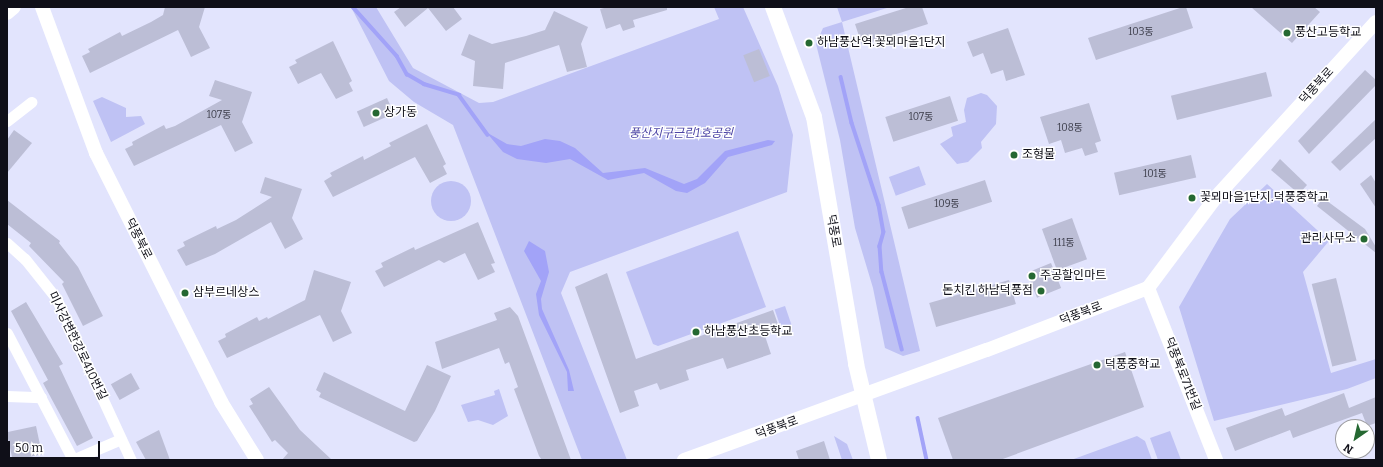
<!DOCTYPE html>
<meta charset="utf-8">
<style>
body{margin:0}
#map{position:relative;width:1383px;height:467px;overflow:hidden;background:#e2e4fd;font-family:Bitter,"Noto Sans KR",serif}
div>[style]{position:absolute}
.green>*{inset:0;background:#bfc2f4;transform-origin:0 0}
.round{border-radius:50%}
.water>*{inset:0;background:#a2a3f8}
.stream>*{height:3.5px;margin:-1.75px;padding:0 1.75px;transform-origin:1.75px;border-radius:1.75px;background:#a2a3f8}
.building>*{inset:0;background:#bcbed6;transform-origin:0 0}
.minor>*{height:11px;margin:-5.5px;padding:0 5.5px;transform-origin:5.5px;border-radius:5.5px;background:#fff}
.tertiary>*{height:14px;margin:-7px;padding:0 7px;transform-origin:7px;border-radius:7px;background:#fff}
.secondary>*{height:16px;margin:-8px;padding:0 8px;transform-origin:8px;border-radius:8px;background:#fff}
.dots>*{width:11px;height:11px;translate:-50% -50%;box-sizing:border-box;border:2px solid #fff;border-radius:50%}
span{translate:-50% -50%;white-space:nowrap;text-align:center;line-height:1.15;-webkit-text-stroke:3px #fff;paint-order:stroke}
.number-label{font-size:10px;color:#3a3b48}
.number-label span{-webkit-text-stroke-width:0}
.poi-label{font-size:12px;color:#0f0f18}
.left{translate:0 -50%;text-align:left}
.right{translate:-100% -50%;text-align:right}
.street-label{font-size:12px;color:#0f0f18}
.park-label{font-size:12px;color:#4c44a5;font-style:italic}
.frame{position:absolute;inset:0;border:8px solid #0f0f18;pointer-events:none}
.north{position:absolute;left:1335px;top:419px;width:40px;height:40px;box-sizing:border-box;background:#fff;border:1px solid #9f9fa3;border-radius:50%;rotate:214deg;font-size:11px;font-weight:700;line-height:16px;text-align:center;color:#0f0f18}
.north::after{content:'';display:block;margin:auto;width:14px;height:18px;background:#256832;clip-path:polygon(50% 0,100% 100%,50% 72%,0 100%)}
.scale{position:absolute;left:8px;top:441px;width:92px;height:18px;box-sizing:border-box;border:2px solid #0f0f18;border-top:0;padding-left:5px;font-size:12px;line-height:14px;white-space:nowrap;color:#0f0f18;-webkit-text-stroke:3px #fff;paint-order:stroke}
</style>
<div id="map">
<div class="green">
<i style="clip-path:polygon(351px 7px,376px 7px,413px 68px,479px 103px,493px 102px,719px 19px,714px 7px,743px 7px,778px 86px,793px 135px,787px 192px,570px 272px,561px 293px,627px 460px,582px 460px,453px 125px,414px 102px,389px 81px)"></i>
<i style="clip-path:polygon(837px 7px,890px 7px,842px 22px,920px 351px,903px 356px,885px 348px,873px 288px,855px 228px,840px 140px,816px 44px,823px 28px,842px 22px)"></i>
<i style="clip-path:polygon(981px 93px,987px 95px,997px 106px,996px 124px,981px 142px,982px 148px,968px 162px,957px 164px,940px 144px,953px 136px,951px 127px,966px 122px,964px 110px,967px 98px)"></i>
<i style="clip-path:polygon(102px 97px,126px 108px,126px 117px,141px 116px,145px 124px,111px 142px,93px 101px)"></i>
<i style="left:919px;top:166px;width:20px;height:32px;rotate:70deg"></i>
<i class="round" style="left:431px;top:181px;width:40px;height:40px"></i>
<i style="clip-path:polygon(1267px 184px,1329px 241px,1303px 272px,1331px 373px,1376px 359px,1376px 378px,1347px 389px,1214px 421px,1179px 307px,1230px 219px)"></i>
<i style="clip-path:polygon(738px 231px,766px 307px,658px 346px,653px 344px,626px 272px)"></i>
<i style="left:785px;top:306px;width:21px;height:11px;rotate:71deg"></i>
<i style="clip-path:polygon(499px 389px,508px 416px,493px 425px,478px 420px,468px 422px,461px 405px,495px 395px,494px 391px)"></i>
<i style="clip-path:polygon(1170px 431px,1181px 460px,1158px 460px,1150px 438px)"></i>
<i style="clip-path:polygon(834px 436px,847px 444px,853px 460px,842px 460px)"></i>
<i style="clip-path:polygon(1137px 436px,1145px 441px,1152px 460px,1071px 460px)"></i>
</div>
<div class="water">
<i style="clip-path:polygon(486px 132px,507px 144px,521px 146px,545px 139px,560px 141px,575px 148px,603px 173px,645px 168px,684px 184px,697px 179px,725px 151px,768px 140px,775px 141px,772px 145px,728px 157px,705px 183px,687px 193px,676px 191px,644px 173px,608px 180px,570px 159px,546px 163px,517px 159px,503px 152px)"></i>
<i style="clip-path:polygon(529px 241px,545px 251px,549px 272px,541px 299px,542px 309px,569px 370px,574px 391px,568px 391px,567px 372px,539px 315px,536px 294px,541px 281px,524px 251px)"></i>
</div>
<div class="stream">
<i style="left:353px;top:7px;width:66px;rotate:48.1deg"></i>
<i style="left:397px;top:56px;width:21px;rotate:61deg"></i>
<i style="left:407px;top:74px;width:20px;rotate:30deg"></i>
<i style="left:424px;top:84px;width:37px;rotate:17deg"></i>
<i style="left:459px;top:95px;width:49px;rotate:54.1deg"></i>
<i style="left:841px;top:77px;width:47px;rotate:76.6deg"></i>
<i style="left:852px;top:123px;width:86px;rotate:71.8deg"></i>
<i style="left:879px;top:205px;width:27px;rotate:80deg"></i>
<i style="left:884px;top:232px;width:15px;rotate:106deg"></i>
<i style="left:880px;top:246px;width:26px;rotate:86deg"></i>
<i style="left:882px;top:272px;width:80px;rotate:75.4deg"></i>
<i style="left:918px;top:418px;width:43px;rotate:77.9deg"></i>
</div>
<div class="building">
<i style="clip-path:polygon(165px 7px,205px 7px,199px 27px,210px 48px,191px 57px,178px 30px,90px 73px,82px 56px,90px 52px,88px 49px,120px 32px,122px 36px,151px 22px,163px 15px)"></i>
<i style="clip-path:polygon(401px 7px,453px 7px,462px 19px,446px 31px,428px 8px,405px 27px,394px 12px)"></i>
<i style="clip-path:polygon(608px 7px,667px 7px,667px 10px,633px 20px,635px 27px,623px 31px,620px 24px,606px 29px,600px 9px)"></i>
<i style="clip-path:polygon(909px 7px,922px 7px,928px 24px,862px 45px,855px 24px)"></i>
<i style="clip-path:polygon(1183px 7px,1186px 7px,1193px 28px,1096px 60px,1088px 38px)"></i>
<i style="clip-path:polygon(1251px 7px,1314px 7px,1320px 12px,1292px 43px)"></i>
<i style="clip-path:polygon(554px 11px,588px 27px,581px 44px,587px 67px,567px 72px,559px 45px,505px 63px,503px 89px,473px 86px,475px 61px,461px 55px,469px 34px,492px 44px,526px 36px,545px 30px)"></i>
<i style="clip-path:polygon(1008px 28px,1025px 75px,1006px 81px,1003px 70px,991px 74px,983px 53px,973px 57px,967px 42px)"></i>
<i style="clip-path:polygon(333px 41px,352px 81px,349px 83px,353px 91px,336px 99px,321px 73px,298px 84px,289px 67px,297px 63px,295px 60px)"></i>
<i style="left:759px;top:49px;width:29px;height:17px;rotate:68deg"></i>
<i style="clip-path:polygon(1365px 70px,1376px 80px,1376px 85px,1309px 154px,1298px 141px)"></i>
<i style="left:1266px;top:72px;width:25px;height:98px;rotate:76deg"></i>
<i style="clip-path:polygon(215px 80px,252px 92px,242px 122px,253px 143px,235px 152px,221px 125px,134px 166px,125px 149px,133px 145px,132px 142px,164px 125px,166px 129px,175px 126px,222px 100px,209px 96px)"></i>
<i style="left:950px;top:96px;width:26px;height:68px;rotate:72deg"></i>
<i style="left:387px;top:98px;width:17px;height:33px;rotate:66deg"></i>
<i style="clip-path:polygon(1089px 103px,1101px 141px,1095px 143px,1098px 152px,1085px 156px,1082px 148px,1065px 153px,1061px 140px,1049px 144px,1040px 117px)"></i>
<i style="clip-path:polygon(1376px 119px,1376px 138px,1340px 171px,1331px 162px)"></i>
<i style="clip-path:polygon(427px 124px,446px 164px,443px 166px,447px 174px,430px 183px,415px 157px,333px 197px,324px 181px,332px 176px,330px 173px,363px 156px,364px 160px,383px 150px,391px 146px,389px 143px)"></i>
<i style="clip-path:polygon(14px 130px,32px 143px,7px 173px,7px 140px)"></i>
<i style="left:1191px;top:155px;width:23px;height:79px;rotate:77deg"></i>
<i style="clip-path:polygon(1280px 159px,1307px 185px,1299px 194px,1271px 170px)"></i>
<i style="clip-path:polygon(1371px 175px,1376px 183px,1376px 208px,1360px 184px)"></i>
<i style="clip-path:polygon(265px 177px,302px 189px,292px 218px,303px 239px,285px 249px,271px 222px,215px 254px,186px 266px,177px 250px,185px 246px,183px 242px,216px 226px,217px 229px,236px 220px,272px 197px,260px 193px)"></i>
<i style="left:985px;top:180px;width:23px;height:88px;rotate:72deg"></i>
<i style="clip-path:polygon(1323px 198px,1365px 229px,1376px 247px,1376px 253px,1317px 206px)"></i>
<i style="clip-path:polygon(7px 200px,60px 241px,59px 243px,78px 267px,103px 316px,83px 326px,62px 284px,64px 282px,29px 246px,31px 243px,7px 224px)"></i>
<i style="left:1072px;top:218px;width:44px;height:32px;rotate:70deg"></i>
<i style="clip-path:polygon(478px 222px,495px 263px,491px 264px,495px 272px,478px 280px,465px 253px,444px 263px,439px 260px,384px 287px,375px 271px,383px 267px,381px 263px,414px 247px,415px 250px)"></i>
<i style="left:1051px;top:263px;width:27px;height:26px;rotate:68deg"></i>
<i style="clip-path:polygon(314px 270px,351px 282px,341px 311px,352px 333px,333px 342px,320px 315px,227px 358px,218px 341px,226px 337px,225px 334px,257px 317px,259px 321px,267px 317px,268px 319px,305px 300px)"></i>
<i style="clip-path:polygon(607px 273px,636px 359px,773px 310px,780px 330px,765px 336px,771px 354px,727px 369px,723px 358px,686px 370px,689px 380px,660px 390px,657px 383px,634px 391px,639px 406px,620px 413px,575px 287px)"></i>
<i style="left:1336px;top:278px;width:85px;height:25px;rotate:76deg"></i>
<i style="left:1009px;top:280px;width:25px;height:83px;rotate:74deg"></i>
<i style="clip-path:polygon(26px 302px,63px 364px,59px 366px,93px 438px,77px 446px,43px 383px,48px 380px,11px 311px)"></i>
<i style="clip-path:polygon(510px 307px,518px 316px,571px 460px,542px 460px,539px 456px,514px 389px,518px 387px,509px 362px,505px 364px,499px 348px,442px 369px,435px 342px,497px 320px,494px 313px)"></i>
<i style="clip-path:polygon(1125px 352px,1144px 407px,1000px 460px,953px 460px,938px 418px)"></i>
<i style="clip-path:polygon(427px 365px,451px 376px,435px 411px,417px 441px,414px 442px,319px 397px,321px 393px,316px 390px,324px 372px,405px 411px)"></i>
<i style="left:131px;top:373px;width:18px;height:23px;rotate:61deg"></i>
<i style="clip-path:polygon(269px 387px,300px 430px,332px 460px,282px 460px,288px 453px,275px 440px,272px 442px,249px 406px,253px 404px,250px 399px)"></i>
<i style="clip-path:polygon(1344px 393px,1349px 408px,1376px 397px,1376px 423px,1367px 426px,1362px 413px,1293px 438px,1290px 430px,1235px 451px,1226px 428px,1282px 408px,1285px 416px)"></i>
<i style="left:36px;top:426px;width:29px;height:30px;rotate:78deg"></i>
<i style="clip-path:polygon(159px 430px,170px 460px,146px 460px,136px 442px)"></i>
<i style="clip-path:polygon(824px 441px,830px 460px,799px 460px,796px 451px)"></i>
</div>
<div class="minor">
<i style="left:7px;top:121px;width:31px;rotate:-38deg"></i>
<i style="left:7px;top:243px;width:24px;rotate:42deg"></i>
<i style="left:25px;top:259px;width:50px;rotate:51.5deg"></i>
<i style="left:56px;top:298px;width:179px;rotate:65.2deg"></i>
<i style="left:7px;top:333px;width:143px;rotate:62.5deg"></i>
<i style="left:7px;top:396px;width:34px;rotate:2deg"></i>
<i style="left:72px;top:460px;width:53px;rotate:-23.2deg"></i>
</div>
<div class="tertiary">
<i style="left:42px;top:7px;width:156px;rotate:69.7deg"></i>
<i style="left:96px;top:153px;width:279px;rotate:63.3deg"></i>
<i style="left:221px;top:402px;width:68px;rotate:58.2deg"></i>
<i style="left:7px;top:13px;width:9px;rotate:-41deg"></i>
<i style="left:1148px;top:288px;width:185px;rotate:68.4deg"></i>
<i style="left:684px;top:460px;width:322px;rotate:-20deg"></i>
<i style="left:987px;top:350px;width:173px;rotate:-21.1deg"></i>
<i style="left:1148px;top:288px;width:114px;rotate:-53.2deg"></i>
<i style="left:1216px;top:197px;width:237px;rotate:-47.6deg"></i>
</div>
<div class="secondary">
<i style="left:773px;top:7px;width:117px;rotate:69.6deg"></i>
<i style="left:814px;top:117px;width:251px;rotate:80.3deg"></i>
<i style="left:856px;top:364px;width:99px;rotate:76.5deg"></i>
</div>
<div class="dots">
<i style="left:1287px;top:33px;background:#256832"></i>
<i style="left:809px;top:43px;background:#256832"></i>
<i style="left:376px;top:113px;background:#256832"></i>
<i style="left:1014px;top:155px;background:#256832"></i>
<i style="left:1192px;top:198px;background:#256832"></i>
<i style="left:1364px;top:239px;background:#256832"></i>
<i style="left:1032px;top:276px;background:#256832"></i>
<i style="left:1041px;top:291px;background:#256832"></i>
<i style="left:185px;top:293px;background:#256832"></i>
<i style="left:696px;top:332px;background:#256832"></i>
<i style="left:1097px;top:365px;background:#256832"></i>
</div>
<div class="number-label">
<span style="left:1141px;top:33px">103동</span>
<span style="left:219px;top:116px">107동</span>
<span style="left:921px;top:118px">107동</span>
<span style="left:1070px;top:129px">108동</span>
<span style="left:1155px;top:175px">101동</span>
<span style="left:947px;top:205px">109동</span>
<span style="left:1064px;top:244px">111동</span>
</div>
<div class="poi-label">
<span class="left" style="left:1295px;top:33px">풍산고등학교</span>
<span class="left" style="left:817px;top:43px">하남풍산역.꽃뫼마을1단지</span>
<span class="left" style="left:384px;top:113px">상가동</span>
<span class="left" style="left:1022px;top:155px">조형물</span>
<span class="left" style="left:1200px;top:198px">꽃뫼마을1단지.덕풍중학교</span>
<span class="right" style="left:1356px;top:239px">관리사무소</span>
<span class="left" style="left:1040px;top:276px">주공할인마트</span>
<span class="right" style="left:1033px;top:291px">돈치킨 하남덕풍점</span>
<span class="left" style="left:193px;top:293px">삼부르네상스</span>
<span class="left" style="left:704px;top:332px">하남풍산초등학교</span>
<span class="left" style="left:1105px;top:365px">덕풍중학교</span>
</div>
<div class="street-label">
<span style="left:1317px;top:86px;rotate:-48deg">덕풍북로</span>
<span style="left:833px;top:231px;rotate:80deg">덕풍로</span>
<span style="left:138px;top:239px;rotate:63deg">덕풍북로</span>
<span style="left:1081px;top:314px;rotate:-21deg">덕풍북로</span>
<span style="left:77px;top:346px;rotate:64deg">미사강변한강로410번길</span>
<span style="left:1182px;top:374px;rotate:68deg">덕풍북로71번길</span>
<span style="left:777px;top:428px;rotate:-20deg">덕풍북로</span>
</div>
<div class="park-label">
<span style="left:681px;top:134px">풍산지구근린1호공원</span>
</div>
<div class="frame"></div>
<div class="north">N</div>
<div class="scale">50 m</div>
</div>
